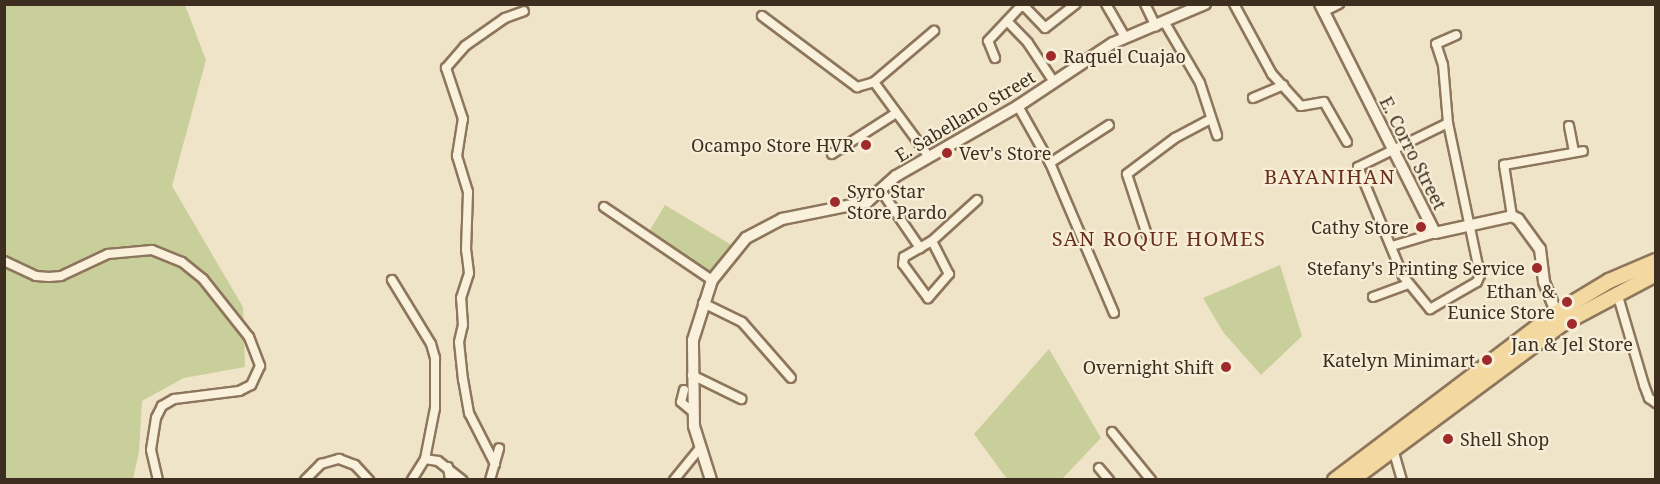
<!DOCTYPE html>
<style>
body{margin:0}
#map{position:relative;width:1660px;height:484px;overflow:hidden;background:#f0e4c8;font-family:"Noto Serif",serif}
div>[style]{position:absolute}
.green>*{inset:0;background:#c9cf9b;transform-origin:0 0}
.roads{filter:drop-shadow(2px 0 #8d765c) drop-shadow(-2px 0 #8d765c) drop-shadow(0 2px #8d765c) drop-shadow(0 -2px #8d765c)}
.minor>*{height:8px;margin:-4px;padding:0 4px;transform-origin:4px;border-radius:4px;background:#faf1dc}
.tertiary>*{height:10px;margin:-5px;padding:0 5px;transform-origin:5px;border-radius:5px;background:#faf1dc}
.primary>*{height:14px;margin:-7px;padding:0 7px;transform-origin:7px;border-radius:7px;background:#f3d9a0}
.dots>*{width:16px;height:16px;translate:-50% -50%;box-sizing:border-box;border:3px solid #f7eed8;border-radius:50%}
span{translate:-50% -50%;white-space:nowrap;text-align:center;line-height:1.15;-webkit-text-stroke:4.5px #f7eed8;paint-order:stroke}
.poi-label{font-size:18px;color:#3d2e20}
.left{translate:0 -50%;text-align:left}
.right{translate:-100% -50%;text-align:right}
.street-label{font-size:18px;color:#3d2e20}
.neighbourhood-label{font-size:20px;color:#6b2e1e;letter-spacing:1.5px}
.frame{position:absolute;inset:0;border:6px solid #3d2e20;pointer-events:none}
</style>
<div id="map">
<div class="green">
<i style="clip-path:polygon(4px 5px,185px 5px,206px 60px,172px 186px,243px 307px,245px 367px,184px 378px,142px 401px,139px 452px,133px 479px,5px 479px)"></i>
<i style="left:665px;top:205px;width:78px;height:36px;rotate:31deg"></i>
<i style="clip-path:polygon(1280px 265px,1302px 336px,1261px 375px,1223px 332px,1203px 298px)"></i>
<i style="clip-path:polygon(1049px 349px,1101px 438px,1062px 479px,1007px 479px,974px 434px)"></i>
</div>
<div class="roads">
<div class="minor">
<i style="left:1106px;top:4px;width:38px;rotate:60deg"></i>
<i style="left:1145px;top:4px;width:25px;rotate:64deg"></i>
<i style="left:1234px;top:4px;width:80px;rotate:61.5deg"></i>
<i style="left:1272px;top:74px;width:43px;rotate:47.8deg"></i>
<i style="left:1301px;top:106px;width:23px;rotate:-10deg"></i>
<i style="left:1324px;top:102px;width:46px;rotate:60.1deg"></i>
<i style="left:1323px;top:12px;width:18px;rotate:-27deg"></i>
<i style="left:762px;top:16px;width:119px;rotate:36.8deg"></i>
<i style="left:857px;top:87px;width:18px;rotate:-16deg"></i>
<i style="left:874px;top:82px;width:79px;rotate:-40.4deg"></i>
<i style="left:1007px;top:21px;width:30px;rotate:46deg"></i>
<i style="left:1028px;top:43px;width:47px;rotate:56.3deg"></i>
<i style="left:1165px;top:23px;width:69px;rotate:59.7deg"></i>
<i style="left:1200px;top:83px;width:55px;rotate:71.9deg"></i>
<i style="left:995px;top:58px;width:18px;rotate:-112deg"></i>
<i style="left:988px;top:41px;width:47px;rotate:-46.7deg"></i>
<i style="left:1020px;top:7px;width:5px"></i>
<i style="left:1025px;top:7px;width:29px;rotate:46deg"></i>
<i style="left:1045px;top:28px;width:39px;rotate:-38deg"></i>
<i style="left:874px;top:82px;width:93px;rotate:53.7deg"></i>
<i style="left:1253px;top:98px;width:33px;rotate:-23deg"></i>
<i style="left:1018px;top:106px;width:65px;rotate:60.7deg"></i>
<i style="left:1050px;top:163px;width:163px;rotate:66.9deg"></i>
<i style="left:1448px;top:123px;width:100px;rotate:153.9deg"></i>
<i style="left:1358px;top:167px;width:118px;rotate:67.6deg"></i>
<i style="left:1403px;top:276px;width:43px;rotate:50.7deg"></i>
<i style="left:1430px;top:309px;width:54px;rotate:-29.9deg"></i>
<i style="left:1477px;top:282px;width:8px;rotate:-67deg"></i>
<i style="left:1480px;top:275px;width:155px;rotate:-101.9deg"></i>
<i style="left:1448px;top:123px;width:58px;rotate:-94.9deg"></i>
<i style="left:1443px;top:65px;width:22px;rotate:-108deg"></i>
<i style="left:1436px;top:44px;width:22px;rotate:-24deg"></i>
<i style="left:1569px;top:126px;width:26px;rotate:79deg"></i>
<i style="left:832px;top:154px;width:76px;rotate:-32.6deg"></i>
<i style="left:1050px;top:163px;width:70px;rotate:-32.8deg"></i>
<i style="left:882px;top:192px;width:68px;rotate:55.8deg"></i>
<i style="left:604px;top:207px;width:130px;rotate:34.1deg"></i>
<i style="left:1512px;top:216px;width:52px;rotate:-98.9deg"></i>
<i style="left:1504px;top:165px;width:80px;rotate:-10deg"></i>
<i style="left:1147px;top:235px;width:64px;rotate:-108.2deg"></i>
<i style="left:1127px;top:174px;width:60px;rotate:-36.9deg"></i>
<i style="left:1175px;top:138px;width:40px;rotate:-28deg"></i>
<i style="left:932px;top:241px;width:37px;rotate:63deg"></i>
<i style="left:949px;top:274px;width:32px;rotate:131deg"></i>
<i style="left:928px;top:298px;width:42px;rotate:-126.3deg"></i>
<i style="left:903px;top:264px;width:7px;rotate:-82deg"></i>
<i style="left:904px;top:257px;width:32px;rotate:-30deg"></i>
<i style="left:932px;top:241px;width:61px;rotate:-42.3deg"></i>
<i style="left:1392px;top:246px;width:45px;rotate:-16.8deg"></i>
<i style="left:4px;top:261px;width:35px;rotate:25deg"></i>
<i style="left:36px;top:276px;width:13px;rotate:4deg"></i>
<i style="left:49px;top:277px;width:12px;rotate:-5deg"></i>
<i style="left:61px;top:276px;width:52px;rotate:-25.1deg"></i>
<i style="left:108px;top:254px;width:44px;rotate:-5.2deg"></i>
<i style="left:152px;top:250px;width:32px;rotate:22deg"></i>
<i style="left:182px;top:262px;width:27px;rotate:39deg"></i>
<i style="left:203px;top:279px;width:74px;rotate:51.6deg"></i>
<i style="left:249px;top:337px;width:31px;rotate:69deg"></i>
<i style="left:260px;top:366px;width:21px;rotate:115deg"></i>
<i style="left:251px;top:385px;width:13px;rotate:153deg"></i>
<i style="left:239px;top:391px;width:65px;rotate:173deg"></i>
<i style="left:174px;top:399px;width:14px;rotate:150deg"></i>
<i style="left:162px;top:406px;width:13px;rotate:117deg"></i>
<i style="left:156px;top:418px;width:32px;rotate:99deg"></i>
<i style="left:151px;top:450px;width:31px;rotate:77deg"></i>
<i style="left:392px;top:280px;width:75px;rotate:58.6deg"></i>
<i style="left:431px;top:344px;width:15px;rotate:74deg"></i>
<i style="left:435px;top:358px;width:50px;rotate:90deg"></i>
<i style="left:435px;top:408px;width:52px;rotate:101.1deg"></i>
<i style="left:425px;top:459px;width:25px;rotate:122deg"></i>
<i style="left:1617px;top:293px;width:96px;rotate:73.6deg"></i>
<i style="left:1644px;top:385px;width:14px;rotate:69deg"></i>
<i style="left:1649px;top:398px;width:9px;rotate:36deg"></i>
<i style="left:1373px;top:297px;width:37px;rotate:-20deg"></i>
<i style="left:703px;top:303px;width:43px;rotate:26deg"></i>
<i style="left:742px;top:322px;width:74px;rotate:48.8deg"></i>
<i style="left:692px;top:375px;width:55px;rotate:26.1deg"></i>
<i style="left:684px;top:390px;width:12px;rotate:104deg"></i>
<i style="left:681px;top:402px;width:16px;rotate:40deg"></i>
<i style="left:1112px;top:432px;width:62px;rotate:50.9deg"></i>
<i style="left:1393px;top:449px;width:32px;rotate:74deg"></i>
<i style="left:425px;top:459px;width:13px;rotate:9deg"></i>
<i style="left:438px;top:461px;width:31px;rotate:38deg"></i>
<i style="left:495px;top:464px;width:57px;rotate:-117deg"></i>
<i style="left:469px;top:413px;width:34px;rotate:-100deg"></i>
<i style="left:463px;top:380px;width:38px;rotate:-96deg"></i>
<i style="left:459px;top:342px;width:17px;rotate:-77deg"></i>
<i style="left:463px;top:325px;width:27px;rotate:-94deg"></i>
<i style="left:461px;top:298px;width:26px;rotate:-72deg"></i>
<i style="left:469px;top:273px;width:23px;rotate:-97deg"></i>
<i style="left:466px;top:250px;width:58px;rotate:-88deg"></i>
<i style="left:468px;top:192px;width:38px;rotate:-107deg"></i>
<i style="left:457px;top:156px;width:37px;rotate:-81deg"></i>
<i style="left:463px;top:119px;width:54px;rotate:-108.4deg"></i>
<i style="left:446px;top:68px;width:29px;rotate:-49deg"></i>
<i style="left:465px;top:46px;width:49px;rotate:-35deg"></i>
<i style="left:505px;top:18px;width:20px;rotate:-20deg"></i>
<i style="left:448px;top:467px;width:13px;rotate:81deg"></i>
<i style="left:1099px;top:468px;width:16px;rotate:50deg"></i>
<i style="left:305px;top:480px;width:23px;rotate:-45deg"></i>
<i style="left:321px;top:464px;width:19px;rotate:-16deg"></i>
<i style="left:339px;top:459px;width:17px;rotate:21deg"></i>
<i style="left:355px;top:465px;width:21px;rotate:47deg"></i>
<i style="left:490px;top:480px;width:33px;rotate:-74deg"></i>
<i style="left:674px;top:480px;width:40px;rotate:-51deg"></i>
</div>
<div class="tertiary">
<i style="left:1320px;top:4px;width:256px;rotate:63.3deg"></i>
<i style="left:1435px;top:233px;width:79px;rotate:-12.4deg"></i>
<i style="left:1512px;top:216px;width:7px;rotate:27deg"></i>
<i style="left:1518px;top:219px;width:37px;rotate:54deg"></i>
<i style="left:1540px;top:249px;width:33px;rotate:83deg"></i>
<i style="left:1544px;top:282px;width:40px;rotate:68deg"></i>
<i style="left:711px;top:480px;width:57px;rotate:-107.5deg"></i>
<i style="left:694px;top:426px;width:86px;rotate:-90.7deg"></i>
<i style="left:693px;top:340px;width:63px;rotate:-72.4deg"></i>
<i style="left:712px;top:280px;width:54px;rotate:-51deg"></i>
<i style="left:746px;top:238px;width:41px;rotate:-27.8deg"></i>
<i style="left:782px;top:219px;width:87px;rotate:-11.3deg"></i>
<i style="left:867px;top:202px;width:39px;rotate:-42deg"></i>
<i style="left:896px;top:176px;width:141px;rotate:-29.8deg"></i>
<i style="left:1018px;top:106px;width:114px;rotate:-33.6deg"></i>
<i style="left:1113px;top:43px;width:100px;rotate:-23deg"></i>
</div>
<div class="primary">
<i style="left:1335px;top:480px;width:277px;rotate:-37.1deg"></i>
<i style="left:1556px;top:313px;width:62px;rotate:-31.1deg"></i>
<i style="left:1609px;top:281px;width:51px;rotate:-23.1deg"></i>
<i style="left:1352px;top:480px;width:262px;rotate:-36.6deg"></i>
<i style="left:1562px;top:324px;width:106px;rotate:-28deg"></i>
</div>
</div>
<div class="dots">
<i style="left:1051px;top:56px;background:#9e2a2b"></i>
<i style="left:866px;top:145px;background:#9e2a2b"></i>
<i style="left:947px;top:153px;background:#9e2a2b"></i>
<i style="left:835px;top:202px;background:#9e2a2b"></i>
<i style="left:1421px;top:227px;background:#9e2a2b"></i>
<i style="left:1537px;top:268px;background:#9e2a2b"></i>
<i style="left:1567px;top:302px;background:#9e2a2b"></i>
<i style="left:1572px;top:324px;background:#9e2a2b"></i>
<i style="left:1487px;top:360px;background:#9e2a2b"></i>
<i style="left:1226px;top:367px;background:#9e2a2b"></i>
<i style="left:1448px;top:439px;background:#9e2a2b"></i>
</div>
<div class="poi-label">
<span class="left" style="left:1063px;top:56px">Raquel Cuajao</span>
<span class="right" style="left:854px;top:145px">Ocampo Store HVR</span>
<span class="left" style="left:959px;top:153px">Vev's Store</span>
<span class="left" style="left:847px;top:202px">Syro Star<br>Store Pardo</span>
<span class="right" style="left:1409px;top:227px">Cathy Store</span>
<span class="right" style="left:1525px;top:268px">Stefany's Printing Service</span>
<span class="right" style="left:1555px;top:302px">Ethan &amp;<br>Eunice Store</span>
<span style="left:1572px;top:344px">Jan &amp; Jel Store</span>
<span class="right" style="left:1475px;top:360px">Katelyn Minimart</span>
<span class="right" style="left:1214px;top:367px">Overnight Shift</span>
<span class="left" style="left:1460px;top:439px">Shell Shop</span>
</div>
<div class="street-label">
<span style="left:965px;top:116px;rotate:-31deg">E. Sabellano Street</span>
<span style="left:1413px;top:153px;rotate:63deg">E. Corro Street</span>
</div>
<div class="neighbourhood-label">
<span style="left:1330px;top:176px">BAYANIHAN</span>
<span style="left:1159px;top:238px">SAN ROQUE HOMES</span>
</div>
<div class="frame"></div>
</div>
